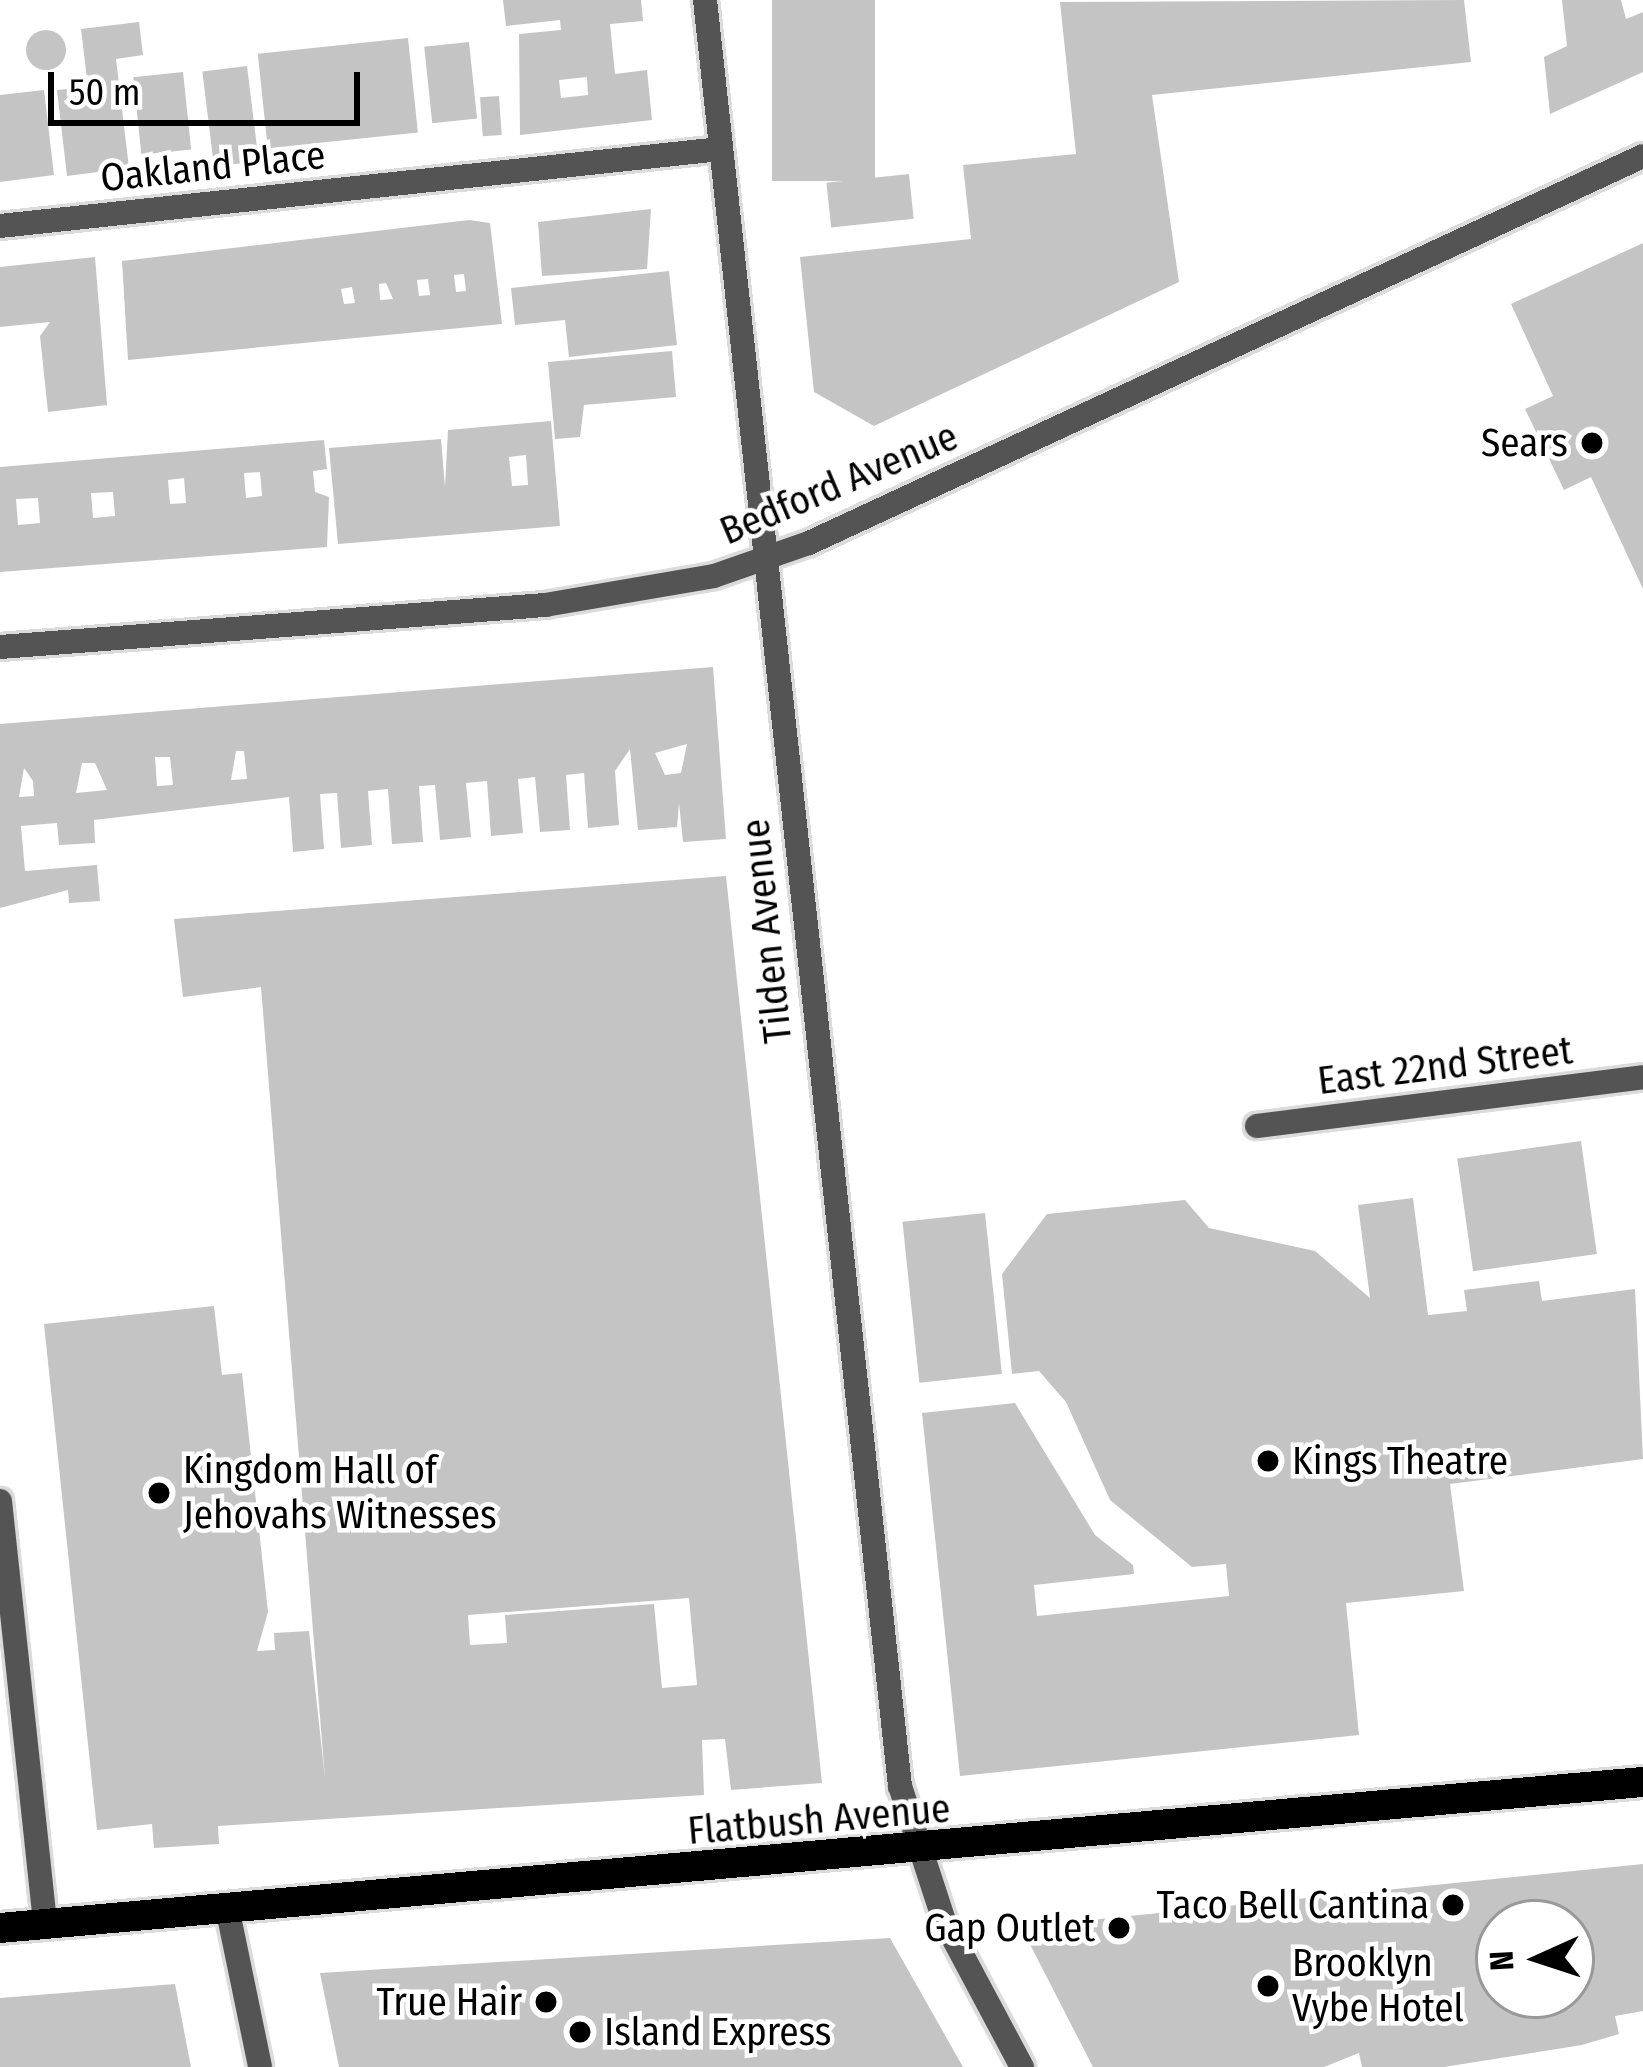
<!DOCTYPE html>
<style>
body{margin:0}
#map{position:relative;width:1643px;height:2067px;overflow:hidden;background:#fff;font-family:"Fira Sans Condensed",sans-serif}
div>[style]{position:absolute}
.building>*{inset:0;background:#c4c4c4;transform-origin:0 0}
.round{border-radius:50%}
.roads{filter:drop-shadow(3px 0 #dbdbdb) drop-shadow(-3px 0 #dbdbdb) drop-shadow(0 3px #dbdbdb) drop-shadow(0 -3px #dbdbdb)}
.minor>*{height:24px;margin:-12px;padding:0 12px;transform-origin:12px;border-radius:12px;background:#545454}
.tertiary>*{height:24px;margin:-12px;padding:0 12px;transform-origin:12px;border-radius:12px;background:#545454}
.primary>*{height:30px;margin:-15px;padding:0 15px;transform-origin:15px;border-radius:15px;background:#000}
.dots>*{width:33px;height:33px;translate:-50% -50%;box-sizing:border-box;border:6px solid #fff;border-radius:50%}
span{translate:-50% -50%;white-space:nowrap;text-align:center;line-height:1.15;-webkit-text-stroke:9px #fff;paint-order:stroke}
.street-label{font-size:39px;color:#000}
.poi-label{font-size:39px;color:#000}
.right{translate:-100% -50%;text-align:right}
.left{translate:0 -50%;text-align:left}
.north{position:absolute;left:1475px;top:1899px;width:120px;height:120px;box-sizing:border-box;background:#fff;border:3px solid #999;border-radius:50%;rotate:267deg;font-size:33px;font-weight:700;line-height:48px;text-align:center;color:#000}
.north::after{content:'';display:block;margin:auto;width:42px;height:54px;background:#000;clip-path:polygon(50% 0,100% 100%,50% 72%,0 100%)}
.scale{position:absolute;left:48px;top:72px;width:312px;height:54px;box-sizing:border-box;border:6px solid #000;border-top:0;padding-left:15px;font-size:36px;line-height:42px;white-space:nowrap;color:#000;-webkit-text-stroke:9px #fff;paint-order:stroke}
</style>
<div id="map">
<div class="building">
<i style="clip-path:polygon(evenodd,503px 0,641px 0,643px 21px,610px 24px,615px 74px,647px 70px,652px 120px,520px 135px,519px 34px,561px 30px,560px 20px,506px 26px,503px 0,587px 77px,588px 95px,561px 98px,559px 80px,587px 77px)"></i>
<i style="left:772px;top:0;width:103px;height:181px"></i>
<i style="clip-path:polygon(1464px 0,1471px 62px,1152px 95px,1179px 282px,874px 426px,814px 392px,800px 257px,971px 239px,963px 165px,1076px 154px,1060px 2px)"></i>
<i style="clip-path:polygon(1562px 0,1621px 0,1626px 19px,1643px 12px,1643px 72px,1550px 114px,1544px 57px,1567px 46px)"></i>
<i style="clip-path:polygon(139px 22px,143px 55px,116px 59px,129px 168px,67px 176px,57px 90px,88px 87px,81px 29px)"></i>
<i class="round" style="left:26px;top:30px;width:40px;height:40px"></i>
<i style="left:408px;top:38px;width:95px;height:151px;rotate:84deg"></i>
<i style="left:469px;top:42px;width:77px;height:45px;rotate:84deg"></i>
<i style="left:247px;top:66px;width:96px;height:45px;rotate:83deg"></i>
<i style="left:183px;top:72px;width:78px;height:50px;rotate:84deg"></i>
<i style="clip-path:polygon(44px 90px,54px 175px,0 182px,0 95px)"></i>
<i style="left:499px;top:96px;width:39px;height:19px;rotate:86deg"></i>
<i style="left:909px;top:174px;width:45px;height:83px;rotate:84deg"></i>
<i style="clip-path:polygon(651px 209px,647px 269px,542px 276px,538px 222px)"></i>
<i style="clip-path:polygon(evenodd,469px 220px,490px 223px,502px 324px,128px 360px,122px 261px,469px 220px,464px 274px,466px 291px,456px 292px,454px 275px,464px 274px,469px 220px,428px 279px,430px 295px,419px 296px,417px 280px,428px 279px,469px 220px,386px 283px,393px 299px,380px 300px,379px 284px,386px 283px,469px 220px,352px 287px,355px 303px,344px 304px,341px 289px,352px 287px)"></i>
<i style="clip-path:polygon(1643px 243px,1643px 589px,1591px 477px,1564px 490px,1525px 409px,1553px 396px,1511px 304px)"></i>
<i style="clip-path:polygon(95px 257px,107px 405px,48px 412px,40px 336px,50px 322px,0 327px,0 267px)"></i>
<i style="clip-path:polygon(669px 271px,677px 345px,569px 357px,565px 320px,515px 325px,511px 288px)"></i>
<i style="clip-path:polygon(672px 351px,676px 397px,584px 405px,580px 437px,555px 439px,548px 362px)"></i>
<i style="clip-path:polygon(evenodd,551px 421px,560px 526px,338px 544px,329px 448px,441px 439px,445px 487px,448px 430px,551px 421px,526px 455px,528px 485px,512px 486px,509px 457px,526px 455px)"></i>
<i style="clip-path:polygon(evenodd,324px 440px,327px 469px,313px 471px,315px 492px,329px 497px,327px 547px,0 572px,0 467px,324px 440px,260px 472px,262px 496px,246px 498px,244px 473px,260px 472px,324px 440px,184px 478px,186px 503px,170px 504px,168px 480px,184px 478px,324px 440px,113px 492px,115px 516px,93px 518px,91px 493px,113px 492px,324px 440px,38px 498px,40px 523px,18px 525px,16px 499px,38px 498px)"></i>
<i style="clip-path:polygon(evenodd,713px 667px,726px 839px,683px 842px,679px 803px,677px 827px,638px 830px,630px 749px,615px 771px,619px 825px,588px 828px,584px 773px,566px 775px,570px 830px,540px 832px,535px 777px,518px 779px,523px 833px,491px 836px,487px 781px,466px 783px,471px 837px,440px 840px,435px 785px,419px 786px,423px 842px,392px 844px,388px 789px,368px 791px,372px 845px,341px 848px,337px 793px,320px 794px,324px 849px,293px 852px,289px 797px,94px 820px,95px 843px,59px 845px,57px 823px,21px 826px,25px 871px,97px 865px,100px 901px,69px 903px,68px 890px,0 908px,0 724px,713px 667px,687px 744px,681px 773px,665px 775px,655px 753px,687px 744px,713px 667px,236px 751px,244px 751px,247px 779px,231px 780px,236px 751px,713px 667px,155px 757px,170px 757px,173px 785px,157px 786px,155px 757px,713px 667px,82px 763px,95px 763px,107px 790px,76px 793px,82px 763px,713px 667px,24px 768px,33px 781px,34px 796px,19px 797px,24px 768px)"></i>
<i style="clip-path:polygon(evenodd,726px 876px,822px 1783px,731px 1790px,725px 1739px,702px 1740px,704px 1795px,218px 1826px,219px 1844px,154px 1848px,152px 1824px,97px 1830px,44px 1324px,214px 1306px,222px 1375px,242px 1373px,268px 1612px,257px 1651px,275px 1650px,274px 1633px,309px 1631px,325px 1779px,261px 987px,183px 997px,174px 919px,726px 876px,689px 1598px,697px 1685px,662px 1688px,654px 1604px,505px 1615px,507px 1643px,470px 1645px,468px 1615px,689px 1598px)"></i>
<i style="left:1581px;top:1141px;width:114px;height:125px;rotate:82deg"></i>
<i style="clip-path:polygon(1413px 1198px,1428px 1315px,1467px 1311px,1464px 1290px,1539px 1281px,1542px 1301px,1635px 1289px,1643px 1459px,1450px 1484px,1464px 1591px,1346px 1603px,1359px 1735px,960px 1776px,922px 1413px,1015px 1403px,1095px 1535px,1133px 1565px,1134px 1574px,1034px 1585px,1037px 1616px,1229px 1596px,1226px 1564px,1192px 1567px,1110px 1500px,1066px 1402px,1039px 1371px,1012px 1374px,1002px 1274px,1047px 1214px,1185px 1200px,1209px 1228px,1315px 1251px,1370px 1298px,1358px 1205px)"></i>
<i style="left:985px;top:1213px;width:162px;height:83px;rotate:84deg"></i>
<i style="clip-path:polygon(evenodd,1643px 1864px,1643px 2011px,1615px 2016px,1619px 2034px,1582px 2045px,1444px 2067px,1362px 2067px,1359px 2053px,1324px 2067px,1093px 2067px,1021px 1927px,1643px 1864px,1499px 1923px,1571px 1923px,1571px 1995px,1499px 1995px,1499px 1923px)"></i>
<i style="clip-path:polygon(890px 1938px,963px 2067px,339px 2067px,320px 1973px)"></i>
<i style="clip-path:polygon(175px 1984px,191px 2067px,0 2067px,0 1998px)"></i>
</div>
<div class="roads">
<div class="minor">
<i style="left:705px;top:0;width:1797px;rotate:83.77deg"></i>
<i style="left:900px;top:1786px;width:142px;rotate:71.9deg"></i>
<i style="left:944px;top:1921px;width:166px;rotate:61.9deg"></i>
<i style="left:0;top:226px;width:725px;rotate:-6.1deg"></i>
<i style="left:1257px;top:1126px;width:389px;rotate:-7.2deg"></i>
<i style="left:0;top:1501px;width:422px;rotate:83.9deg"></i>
<i style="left:227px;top:1907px;width:163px;rotate:78.3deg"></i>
</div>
<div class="tertiary">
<i style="left:0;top:647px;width:547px;rotate:-4.41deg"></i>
<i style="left:545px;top:605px;width:171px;rotate:-9.7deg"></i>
<i style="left:714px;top:576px;width:101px;rotate:-19.2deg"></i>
<i style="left:809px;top:543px;width:919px;rotate:-24.89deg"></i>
</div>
<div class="primary">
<i style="left:0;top:1928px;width:1649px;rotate:-5.08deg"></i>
</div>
</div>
<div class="dots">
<i style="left:1592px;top:443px;background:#000"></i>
<i style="left:1268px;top:1461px;background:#000"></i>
<i style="left:159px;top:1493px;background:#000"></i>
<i style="left:1453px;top:1905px;background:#000"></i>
<i style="left:1119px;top:1928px;background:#000"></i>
<i style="left:1268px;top:1986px;background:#000"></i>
<i style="left:546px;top:2002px;background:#000"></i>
<i style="left:580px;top:2032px;background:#000"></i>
</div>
<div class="street-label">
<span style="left:213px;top:167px;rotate:-6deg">Oakland Place</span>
<span style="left:839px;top:484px;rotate:-23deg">Bedford Avenue</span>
<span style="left:767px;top:931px;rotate:-96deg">Tilden Avenue</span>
<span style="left:1445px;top:1066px;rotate:-7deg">East 22nd Street</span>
<span style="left:819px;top:1820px;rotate:-5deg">Flatbush Avenue</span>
</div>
<div class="poi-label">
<span class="right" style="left:1568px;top:443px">Sears</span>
<span class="left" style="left:1292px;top:1461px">Kings Theatre</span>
<span class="left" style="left:183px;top:1493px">Kingdom Hall of<br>Jehovahs Witnesses</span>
<span class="right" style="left:1429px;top:1905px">Taco Bell Cantina</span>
<span class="right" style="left:1095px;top:1928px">Gap Outlet</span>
<span class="left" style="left:1292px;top:1986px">Brooklyn<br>Vybe Hotel</span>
<span class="right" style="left:522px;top:2002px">True Hair</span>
<span class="left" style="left:604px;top:2032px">Island Express</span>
</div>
<div class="north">N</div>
<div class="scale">50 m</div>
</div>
